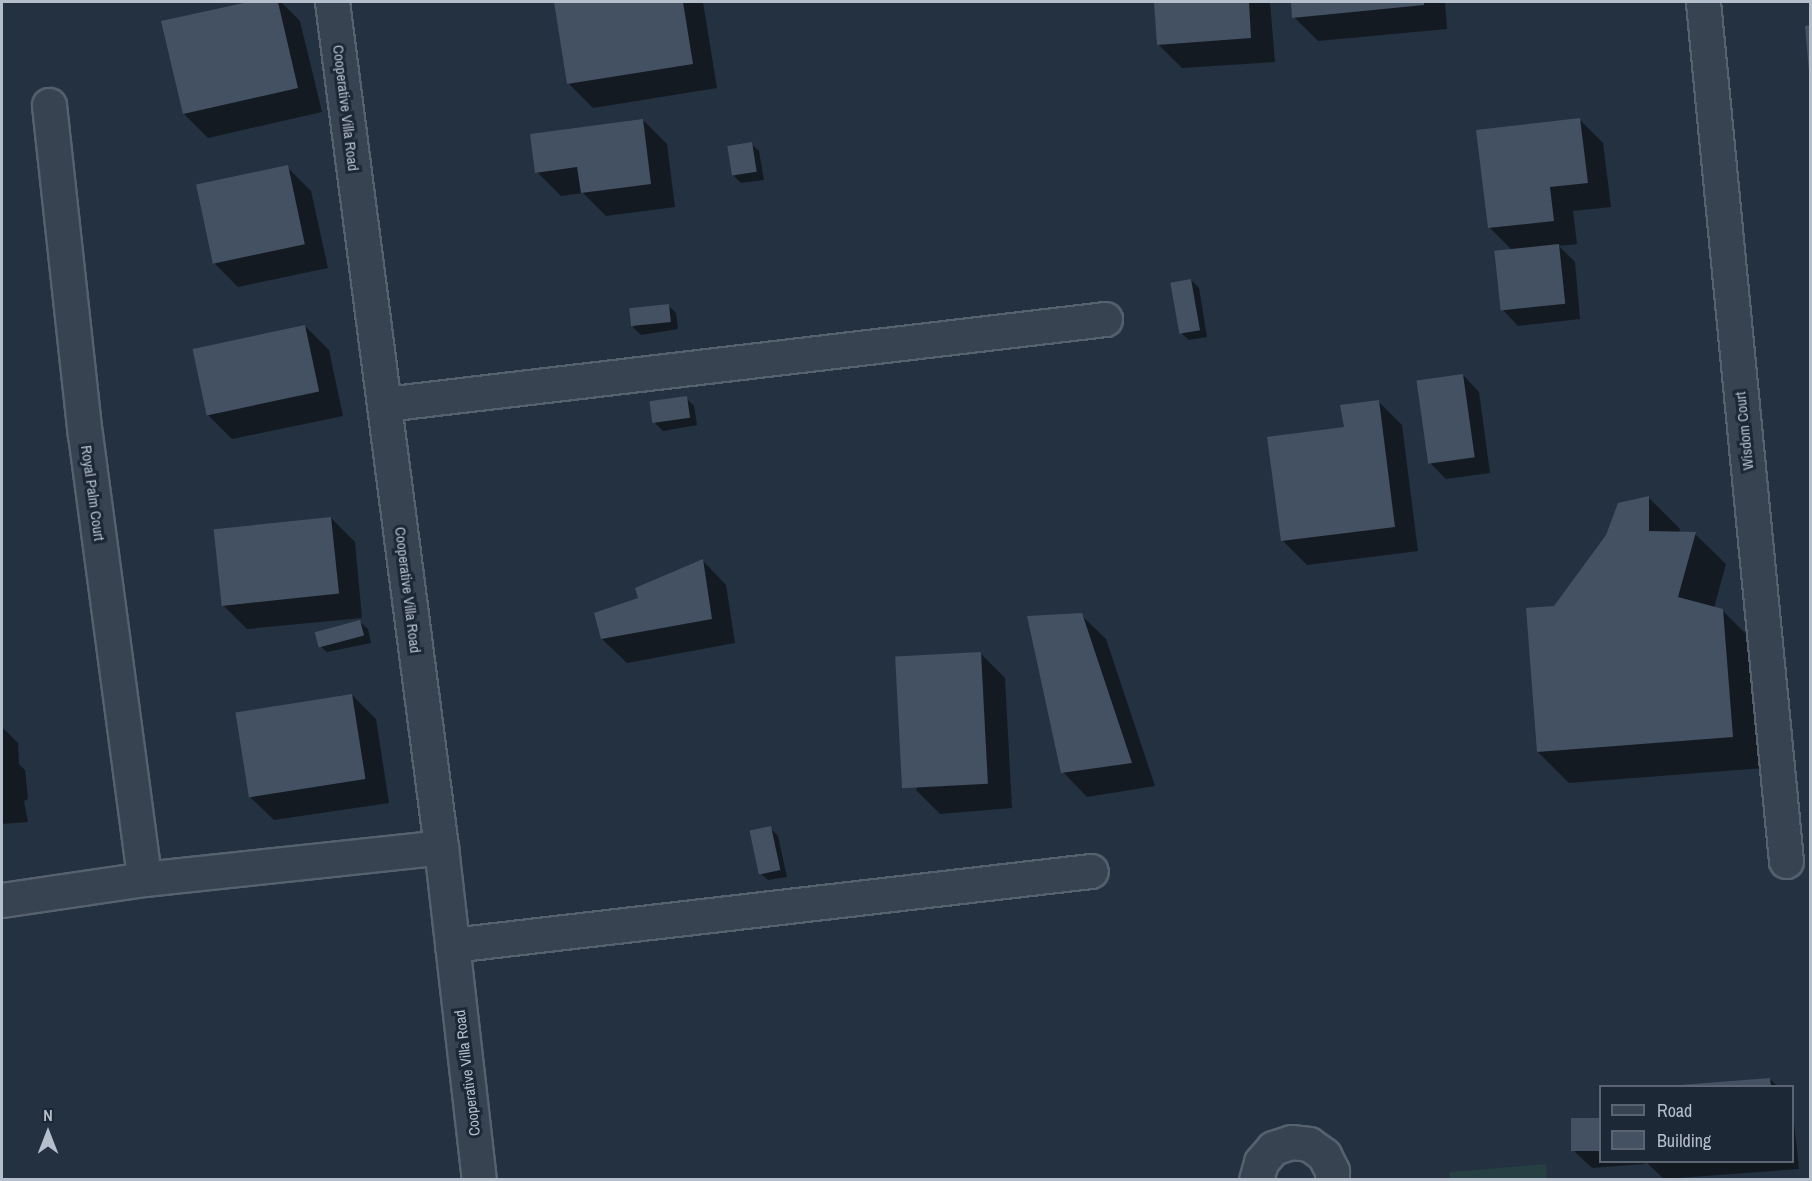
<!DOCTYPE html>
<style>
body{margin:0}
#map{position:relative;width:1812px;height:1181px;overflow:hidden;background:#243141;font-family:"Archivo Narrow",sans-serif}
div>[style]{position:absolute}
.green>*{inset:0;background:#263f42}
.shadow>*{inset:0;background:#0007}
.building>*{inset:0;background:#435163;transform-origin:0 0}
.roads{filter:drop-shadow(2px 0 #56616e) drop-shadow(-2px 0 #56616e) drop-shadow(0 2px #56616e) drop-shadow(0 -2px #56616e)}
.minor>*{height:33px;margin:-16.5px;padding:0 16.5px;transform-origin:16.5px;border-radius:16.5px;background:#384351}
span{translate:-50% -50%;white-space:nowrap;text-align:center;line-height:1.15;-webkit-text-stroke:6px #1d2836;paint-order:stroke}
.street-label{font-size:15px;color:#b5becb}
.frame{position:absolute;inset:0;border:3px solid #b5becb;pointer-events:none}
.legend{position:absolute;left:1599px;top:1085px;width:195px;height:78px;box-sizing:border-box;background:#1d2836;border:2px solid #5a6472;margin:0;padding:8px 10px;list-style:none;font-size:18px;color:#b5becb}
.legend li{display:flex;align-items:center;gap:12px;height:30px}
.legend b{width:30px;border:2px solid #5a6472}
.north{position:absolute;left:18px;top:1103px;width:60px;height:60px;-webkit-text-stroke:4px #1d2836;paint-order:stroke;rotate:0deg;font-size:16px;font-weight:700;line-height:24px;text-align:center;color:#b5becb}
.north::after{content:'';display:block;margin:auto;width:21px;height:27px;background:#b5becb;clip-path:polygon(50% 0,100% 100%,50% 72%,0 100%)}
</style>
<div id="map">
<div class="green">
<i style="clip-path:polygon(1546px 1164px,1547px 1179px,1450px 1179px,1449px 1172px)"></i>
</div>
<div class="shadow">
<i style="clip-path:polygon(255px 2px,281px 2px,300px 21px,322px 112px,208px 138px,184px 114px,163px 23px)"></i>
<i style="clip-path:polygon(555px 2px,703px 2px,717px 88px,593px 108px,569px 84px)"></i>
<i style="clip-path:polygon(1155px 2px,1270px 2px,1275px 62px,1182px 68px,1158px 44px)"></i>
<i style="clip-path:polygon(1292px 2px,1445px 2px,1447px 29px,1318px 41px,1294px 17px)"></i>
<i style="clip-path:polygon(1479px 2px,1501px 2px,1480px 3px)"></i>
<i style="clip-path:polygon(1806px 27px,1810px 27px,1810px 73px)"></i>
<i style="clip-path:polygon(1579px 119px,1603px 143px,1611px 207px,1573px 211px,1577px 244px,1559px 246px,1575px 262px,1580px 319px,1518px 326px,1502px 309px,1513px 251px,1490px 228px)"></i>
<i style="clip-path:polygon(643px 120px,667px 144px,675px 207px,606px 216px,583px 193px,561px 196px,537px 172px)"></i>
<i style="clip-path:polygon(751px 144px,759px 151px,764px 180px,741px 183px,734px 176px)"></i>
<i style="clip-path:polygon(287px 167px,311px 191px,328px 268px,238px 287px,214px 263px)"></i>
<i style="clip-path:polygon(1191px 280px,1199px 288px,1207px 337px,1189px 340px,1181px 333px)"></i>
<i style="clip-path:polygon(668px 305px,676px 313px,678px 329px,641px 335px,633px 327px)"></i>
<i style="clip-path:polygon(305px 326px,329px 350px,343px 416px,232px 439px,208px 415px)"></i>
<i style="clip-path:polygon(1463px 375px,1479px 392px,1490px 473px,1446px 479px,1430px 463px)"></i>
<i style="clip-path:polygon(686px 398px,694px 406px,697px 425px,663px 431px,655px 423px)"></i>
<i style="clip-path:polygon(1378px 401px,1402px 425px,1418px 551px,1307px 565px,1283px 541px)"></i>
<i style="clip-path:polygon(1649px 498px,1680px 529px,1679px 533px,1695px 534px,1726px 564px,1714px 608px,1722px 610px,1754px 642px,1764px 768px,1569px 783px,1538px 752px,1555px 607px)"></i>
<i style="clip-path:polygon(331px 518px,355px 542px,362px 618px,247px 629px,223px 605px)"></i>
<i style="clip-path:polygon(703px 561px,726px 585px,735px 643px,627px 663px,602px 639px,640px 599px)"></i>
<i style="clip-path:polygon(1081px 615px,1106px 639px,1155px 786px,1087px 797px,1063px 772px)"></i>
<i style="clip-path:polygon(360px 622px,368px 629px,371px 643px,327px 652px,319px 645px)"></i>
<i style="clip-path:polygon(981px 654px,1005px 678px,1012px 808px,940px 814px,916px 790px)"></i>
<i style="clip-path:polygon(352px 695px,376px 719px,389px 803px,274px 820px,249px 796px)"></i>
<i style="clip-path:polygon(2px 727px,18px 743px,19px 764px,25px 770px,28px 799px,24px 801px,28px 822px,2px 824px)"></i>
<i style="clip-path:polygon(770px 828px,778px 836px,787px 877px,768px 880px,760px 873px)"></i>
<i style="clip-path:polygon(1770px 1079px,1777px 1086px,1678px 1086px)"></i>
<i style="clip-path:polygon(1792px 1102px,1799px 1169px,1664px 1179px,1646px 1162px,1792px 1162px)"></i>
<i style="clip-path:polygon(1600px 1120px,1600px 1162px,1645px 1162px,1645px 1164px,1592px 1168px,1575px 1152px,1573px 1122px)"></i>
</div>
<div class="building">
<i style="clip-path:polygon(248px 2px,278px 2px,298px 88px,183px 114px,161px 21px)"></i>
<i style="clip-path:polygon(554px 2px,683px 2px,693px 64px,567px 84px)"></i>
<i style="clip-path:polygon(1154px 2px,1249px 2px,1251px 38px,1157px 45px)"></i>
<i style="clip-path:polygon(1291px 2px,1424px 2px,1424px 5px,1292px 18px)"></i>
<i style="clip-path:polygon(1810px 25px,1810px 72px,1809px 72px,1805px 26px)"></i>
<i style="clip-path:polygon(1580px 118px,1588px 183px,1550px 187px,1554px 221px,1488px 228px,1476px 130px)"></i>
<i style="clip-path:polygon(643px 119px,651px 184px,581px 193px,577px 167px,535px 173px,530px 134px)"></i>
<i style="left:752px;top:142px;width:30px;height:25px;rotate:81deg"></i>
<i style="left:288px;top:165px;width:81px;height:94px;rotate:78deg"></i>
<i style="left:1559px;top:244px;width:60px;height:65px;rotate:84deg"></i>
<i style="left:1191px;top:279px;width:52px;height:21px;rotate:80deg"></i>
<i style="left:669px;top:304px;width:18px;height:40px;rotate:84deg"></i>
<i style="left:305px;top:325px;width:68px;height:115px;rotate:78deg"></i>
<i style="left:1463px;top:374px;width:84px;height:47px;rotate:82deg"></i>
<i style="left:687px;top:396px;width:22px;height:38px;rotate:82deg"></i>
<i style="clip-path:polygon(1379px 400px,1395px 527px,1281px 541px,1267px 437px,1344px 427px,1340px 405px)"></i>
<i style="clip-path:polygon(1649px 496px,1649px 531px,1696px 532px,1678px 597px,1723px 609px,1733px 737px,1537px 752px,1526px 608px,1554px 606px,1606px 535px,1618px 503px)"></i>
<i style="left:331px;top:517px;width:77px;height:118px;rotate:84deg"></i>
<i style="clip-path:polygon(703px 559px,712px 619px,601px 639px,594px 613px,638px 598px,635px 588px)"></i>
<i style="clip-path:polygon(1082px 613px,1132px 763px,1061px 773px,1027px 616px)"></i>
<i style="left:360px;top:620px;width:16px;height:47px;rotate:75deg"></i>
<i style="left:981px;top:652px;width:132px;height:86px;rotate:87deg"></i>
<i style="left:352px;top:694px;width:86px;height:118px;rotate:81deg"></i>
<i style="left:771px;top:826px;width:45px;height:22px;rotate:78deg"></i>
<i style="clip-path:polygon(1770px 1078px,1771px 1086px,1680px 1086px,1680px 1085px)"></i>
<i style="left:1600px;top:1118px;width:33px;height:29px;rotate:90deg"></i>
</div>
<div class="roads">
<div class="minor">
<i style="left:332px;top:2px;width:852px;rotate:82.65deg"></i>
<i style="left:441px;top:847px;width:335px;rotate:83.5deg"></i>
<i style="left:1703px;top:2px;width:863px;rotate:84.48deg"></i>
<i style="left:49px;top:105px;width:331px;rotate:83.8deg"></i>
<i style="left:85px;top:434px;width:449px;rotate:82.4deg"></i>
<i style="left:385px;top:404px;width:725px;rotate:-6.73deg"></i>
<i style="left:2px;top:900px;width:144px;rotate:-8.4deg"></i>
<i style="left:144px;top:879px;width:299px;rotate:-6.1deg"></i>
<i style="left:452px;top:945px;width:643px;rotate:-6.61deg"></i>
<i style="left:1256px;top:1180px;width:19px;rotate:-74deg"></i>
<i style="left:1261px;top:1162px;width:18px;rotate:-49deg"></i>
<i style="left:1273px;top:1148px;width:19px;rotate:-18deg"></i>
<i style="left:1291px;top:1142px;width:18px;rotate:6deg"></i>
<i style="left:1309px;top:1144px;width:19px;rotate:36deg"></i>
<i style="left:1324px;top:1155px;width:18px;rotate:63deg"></i>
<i style="left:1332px;top:1171px;width:9px;rotate:90deg"></i>
</div>
</div>
<div class="street-label">
<span style="left:346px;top:108px;rotate:83deg">Cooperative Villa Road</span>
<span style="left:1744px;top:431px;rotate:-96deg">Wisdom Court</span>
<span style="left:93px;top:493px;rotate:82deg">Royal Palm Court</span>
<span style="left:408px;top:590px;rotate:83deg">Cooperative Villa Road</span>
<span style="left:467px;top:1073px;rotate:-97deg">Cooperative Villa Road</span>
</div>
<div class="frame"></div>
<ul class="legend">
<li><b style="height:8px;background:#384351"></b>Road</li>
<li><b style="height:16px;background:#435163"></b>Building</li>
</ul>
<div class="north">N</div>
</div>
